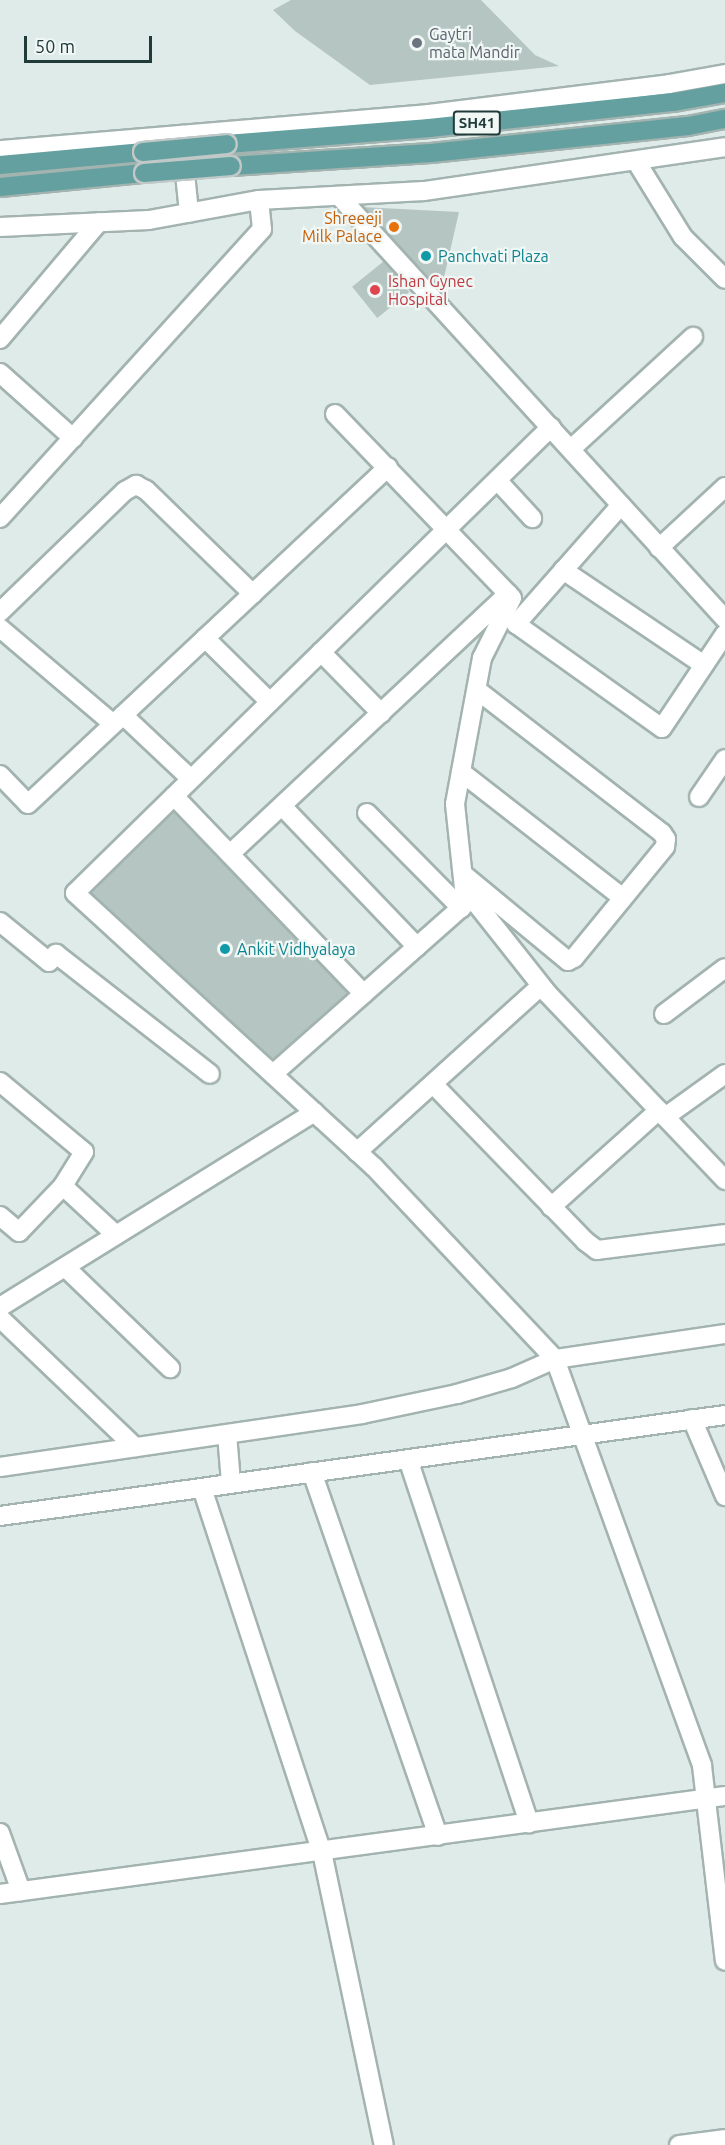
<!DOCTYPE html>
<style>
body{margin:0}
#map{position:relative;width:725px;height:2145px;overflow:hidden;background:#dfebe8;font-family:Ubuntu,sans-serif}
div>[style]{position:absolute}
.building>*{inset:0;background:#b5c5c2;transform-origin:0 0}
.roads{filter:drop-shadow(2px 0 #a2b3b0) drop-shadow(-2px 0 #a2b3b0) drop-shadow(0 2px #a2b3b0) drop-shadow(0 -2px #a2b3b0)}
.minor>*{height:18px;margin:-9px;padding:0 9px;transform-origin:9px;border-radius:9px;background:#fff}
.major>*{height:18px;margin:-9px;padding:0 9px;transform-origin:9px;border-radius:9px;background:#63a09f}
.bridges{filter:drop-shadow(2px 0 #c1c8c8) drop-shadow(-2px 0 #c1c8c8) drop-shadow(0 2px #c1c8c8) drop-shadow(0 -2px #c1c8c8)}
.major-bridge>*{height:18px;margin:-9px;padding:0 9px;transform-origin:9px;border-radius:9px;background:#63a09f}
.dots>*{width:16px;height:16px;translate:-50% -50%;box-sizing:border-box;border:3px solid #f0f7f5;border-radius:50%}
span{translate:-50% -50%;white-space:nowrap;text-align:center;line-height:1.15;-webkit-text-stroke:4.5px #f0f7f5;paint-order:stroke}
.shield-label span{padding:2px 4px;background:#f0f7f5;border:2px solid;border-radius:4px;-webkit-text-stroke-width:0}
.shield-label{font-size:15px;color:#203b3a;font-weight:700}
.worship-label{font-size:16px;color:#5b616d}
.left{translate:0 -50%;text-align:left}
.food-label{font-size:16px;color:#c56008}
.right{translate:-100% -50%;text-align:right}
.culture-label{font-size:16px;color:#0d838f}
.health-label{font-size:16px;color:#be3a42}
.scale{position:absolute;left:24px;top:36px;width:128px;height:27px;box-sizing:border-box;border:3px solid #203b3a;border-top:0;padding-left:8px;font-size:18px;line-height:21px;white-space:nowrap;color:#203b3a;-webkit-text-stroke:4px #f0f7f5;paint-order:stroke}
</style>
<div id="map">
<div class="building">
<i style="clip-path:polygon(291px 0,481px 0,535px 55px,559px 66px,370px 85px,295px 31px,273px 10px)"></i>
<i style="clip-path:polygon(361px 207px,459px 212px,439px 299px)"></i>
<i style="left:384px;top:261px;width:40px;height:41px;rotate:51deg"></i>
<i style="clip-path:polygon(180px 803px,356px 1000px,278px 1069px,81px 898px)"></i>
</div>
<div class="roads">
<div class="minor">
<i style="left:181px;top:135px;width:78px;rotate:84.1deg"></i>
<i style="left:0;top:150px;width:431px;rotate:-4.8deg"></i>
<i style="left:429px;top:114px;width:242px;rotate:-7.1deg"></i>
<i style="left:669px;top:84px;width:57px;rotate:-10.1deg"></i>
<i style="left:636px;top:161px;width:89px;rotate:58.3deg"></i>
<i style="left:683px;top:237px;width:59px;rotate:45deg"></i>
<i style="left:339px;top:196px;width:573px;rotate:47.62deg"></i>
<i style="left:0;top:227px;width:149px;rotate:-2.7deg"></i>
<i style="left:149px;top:220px;width:112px;rotate:-10.3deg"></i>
<i style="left:259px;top:200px;width:165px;rotate:-3.1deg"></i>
<i style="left:424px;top:191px;width:304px;rotate:-8.3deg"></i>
<i style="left:0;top:339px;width:153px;rotate:-49.8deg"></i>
<i style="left:0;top:373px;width:98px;rotate:41.7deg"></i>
<i style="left:335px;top:414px;width:255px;rotate:46.1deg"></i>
<i style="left:512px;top:598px;width:67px;rotate:116.6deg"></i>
<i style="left:482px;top:658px;width:148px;rotate:100.5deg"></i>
<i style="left:455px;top:804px;width:84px;rotate:83.9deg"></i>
<i style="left:464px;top:888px;width:135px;rotate:51.6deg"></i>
<i style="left:548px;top:994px;width:257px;rotate:46.4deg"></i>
<i style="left:551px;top:427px;width:666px;rotate:135.61deg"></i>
<i style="left:75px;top:893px;width:406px;rotate:42.5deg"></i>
<i style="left:374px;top:1167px;width:264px;rotate:46.7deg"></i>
<i style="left:555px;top:1359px;width:433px;rotate:70.1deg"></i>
<i style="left:702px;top:1766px;width:196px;rotate:83.3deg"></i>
<i style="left:571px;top:449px;width:166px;rotate:-42.6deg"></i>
<i style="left:497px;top:480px;width:52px;rotate:47.4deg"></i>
<i style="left:621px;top:505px;width:159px;rotate:131.4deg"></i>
<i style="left:516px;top:624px;width:179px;rotate:35.5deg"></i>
<i style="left:662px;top:728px;width:113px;rotate:-56.2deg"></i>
<i style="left:0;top:518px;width:390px;rotate:-47.8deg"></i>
<i style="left:262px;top:229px;width:29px;rotate:-96deg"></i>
<i style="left:659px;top:548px;width:90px;rotate:-42.7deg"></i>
<i style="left:563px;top:570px;width:170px;rotate:34deg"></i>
<i style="left:0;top:612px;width:174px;rotate:-44.1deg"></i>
<i style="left:125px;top:491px;width:13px;rotate:-29deg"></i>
<i style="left:136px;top:485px;width:11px;rotate:27deg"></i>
<i style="left:146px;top:490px;width:149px;rotate:44.2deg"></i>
<i style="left:0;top:628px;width:148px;rotate:40.3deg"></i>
<i style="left:205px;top:638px;width:91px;rotate:44.6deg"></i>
<i style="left:321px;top:652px;width:86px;rotate:45.5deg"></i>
<i style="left:123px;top:715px;width:93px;rotate:43.3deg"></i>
<i style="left:461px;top:772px;width:205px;rotate:37.9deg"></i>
<i style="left:0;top:775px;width:40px;rotate:46deg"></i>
<i style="left:28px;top:804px;width:493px;rotate:-43.1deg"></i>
<i style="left:174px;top:796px;width:274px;rotate:46.2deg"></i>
<i style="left:699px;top:797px;width:46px;rotate:-55.6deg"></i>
<i style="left:282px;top:806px;width:195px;rotate:46.2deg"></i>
<i style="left:367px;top:813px;width:134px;rotate:45.3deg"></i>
<i style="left:230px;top:854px;width:381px;rotate:-43.1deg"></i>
<i style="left:464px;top:875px;width:135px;rotate:39.6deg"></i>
<i style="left:568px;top:961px;width:7px;rotate:-27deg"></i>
<i style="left:574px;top:958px;width:144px;rotate:-50.7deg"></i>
<i style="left:665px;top:847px;width:8px;rotate:-83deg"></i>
<i style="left:666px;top:839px;width:7px;rotate:-124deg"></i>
<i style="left:662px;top:833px;width:234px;rotate:-142.3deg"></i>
<i style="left:0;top:922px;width:63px;rotate:39.2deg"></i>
<i style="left:49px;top:962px;width:11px;rotate:-49deg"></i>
<i style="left:56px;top:954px;width:195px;rotate:37.9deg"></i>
<i style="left:664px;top:1014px;width:76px;rotate:-37deg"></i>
<i style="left:273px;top:1074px;width:266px;rotate:-41.5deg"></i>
<i style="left:0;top:1082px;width:109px;rotate:39.8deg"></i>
<i style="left:84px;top:1152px;width:40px;rotate:122deg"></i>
<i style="left:433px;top:1084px;width:219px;rotate:45.9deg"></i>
<i style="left:585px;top:1241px;width:15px;rotate:37deg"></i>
<i style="left:597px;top:1250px;width:129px;rotate:-7.1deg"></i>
<i style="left:665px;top:1117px;width:74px;rotate:-35.6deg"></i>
<i style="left:357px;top:1152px;width:248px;rotate:-42.1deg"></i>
<i style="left:551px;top:1207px;width:145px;rotate:-41.9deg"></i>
<i style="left:0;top:1216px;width:25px;rotate:40deg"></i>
<i style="left:19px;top:1232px;width:64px;rotate:-46.3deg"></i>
<i style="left:63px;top:1186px;width:72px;rotate:42.8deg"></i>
<i style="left:65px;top:1267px;width:146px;rotate:43.9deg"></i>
<i style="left:0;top:1307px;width:370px;rotate:-31.8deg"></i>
<i style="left:0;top:1318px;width:187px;rotate:43.7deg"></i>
<i style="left:692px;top:1419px;width:84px;rotate:66.8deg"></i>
<i style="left:227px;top:1434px;width:49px;rotate:85.3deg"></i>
<i style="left:408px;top:1459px;width:384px;rotate:71.6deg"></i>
<i style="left:0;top:1467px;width:366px;rotate:-8.3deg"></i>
<i style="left:362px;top:1414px;width:97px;rotate:-11.9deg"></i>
<i style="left:457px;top:1394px;width:57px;rotate:-16.2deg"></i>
<i style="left:512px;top:1378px;width:47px;rotate:-23.8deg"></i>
<i style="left:555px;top:1359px;width:172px;rotate:-8.4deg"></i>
<i style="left:312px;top:1472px;width:385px;rotate:70.9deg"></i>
<i style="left:202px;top:1488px;width:383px;rotate:71.8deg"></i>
<i style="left:322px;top:1852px;width:299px;rotate:78.1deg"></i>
<i style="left:0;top:1516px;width:732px;rotate:-7.93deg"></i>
<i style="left:0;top:1833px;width:62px;rotate:70.1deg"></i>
<i style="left:0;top:1894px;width:732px;rotate:-7.7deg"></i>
<i style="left:679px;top:2145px;width:46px;rotate:-7.4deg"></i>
</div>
<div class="major">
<i style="left:227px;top:144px;width:203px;rotate:-4.5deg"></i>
<i style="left:429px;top:128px;width:246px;rotate:-6.1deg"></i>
<i style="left:674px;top:102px;width:52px;rotate:-10deg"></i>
<i style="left:0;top:165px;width:144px;rotate:-5.2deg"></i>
<i style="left:231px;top:166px;width:200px;rotate:-3.7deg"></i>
<i style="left:431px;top:153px;width:258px;rotate:-6deg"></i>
<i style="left:688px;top:126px;width:38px;rotate:-11deg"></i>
<i style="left:0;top:187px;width:145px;rotate:-5.6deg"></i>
</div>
</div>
<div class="bridges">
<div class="major-bridge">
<i style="left:143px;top:152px;width:84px;rotate:-5.4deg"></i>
<i style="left:144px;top:173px;width:87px;rotate:-4.6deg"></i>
</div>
</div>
<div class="dots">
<i style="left:417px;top:43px;background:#6b7280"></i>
<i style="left:394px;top:227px;background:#e8710a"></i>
<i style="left:426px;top:256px;background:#0f9aa8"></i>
<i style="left:375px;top:290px;background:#e0444e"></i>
<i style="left:225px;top:949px;background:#0f9aa8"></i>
</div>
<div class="shield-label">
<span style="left:477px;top:123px">SH41</span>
</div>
<div class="worship-label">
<span class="left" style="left:429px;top:43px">Gaytri<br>mata Mandir</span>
</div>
<div class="food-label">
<span class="right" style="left:382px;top:227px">Shreeeji<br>Milk Palace</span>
</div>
<div class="culture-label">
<span class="left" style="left:438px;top:256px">Panchvati Plaza</span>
<span class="left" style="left:237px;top:949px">Ankit Vidhyalaya</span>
</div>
<div class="health-label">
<span class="left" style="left:388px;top:290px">Ishan Gynec<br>Hospital</span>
</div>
<div class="scale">50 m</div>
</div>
